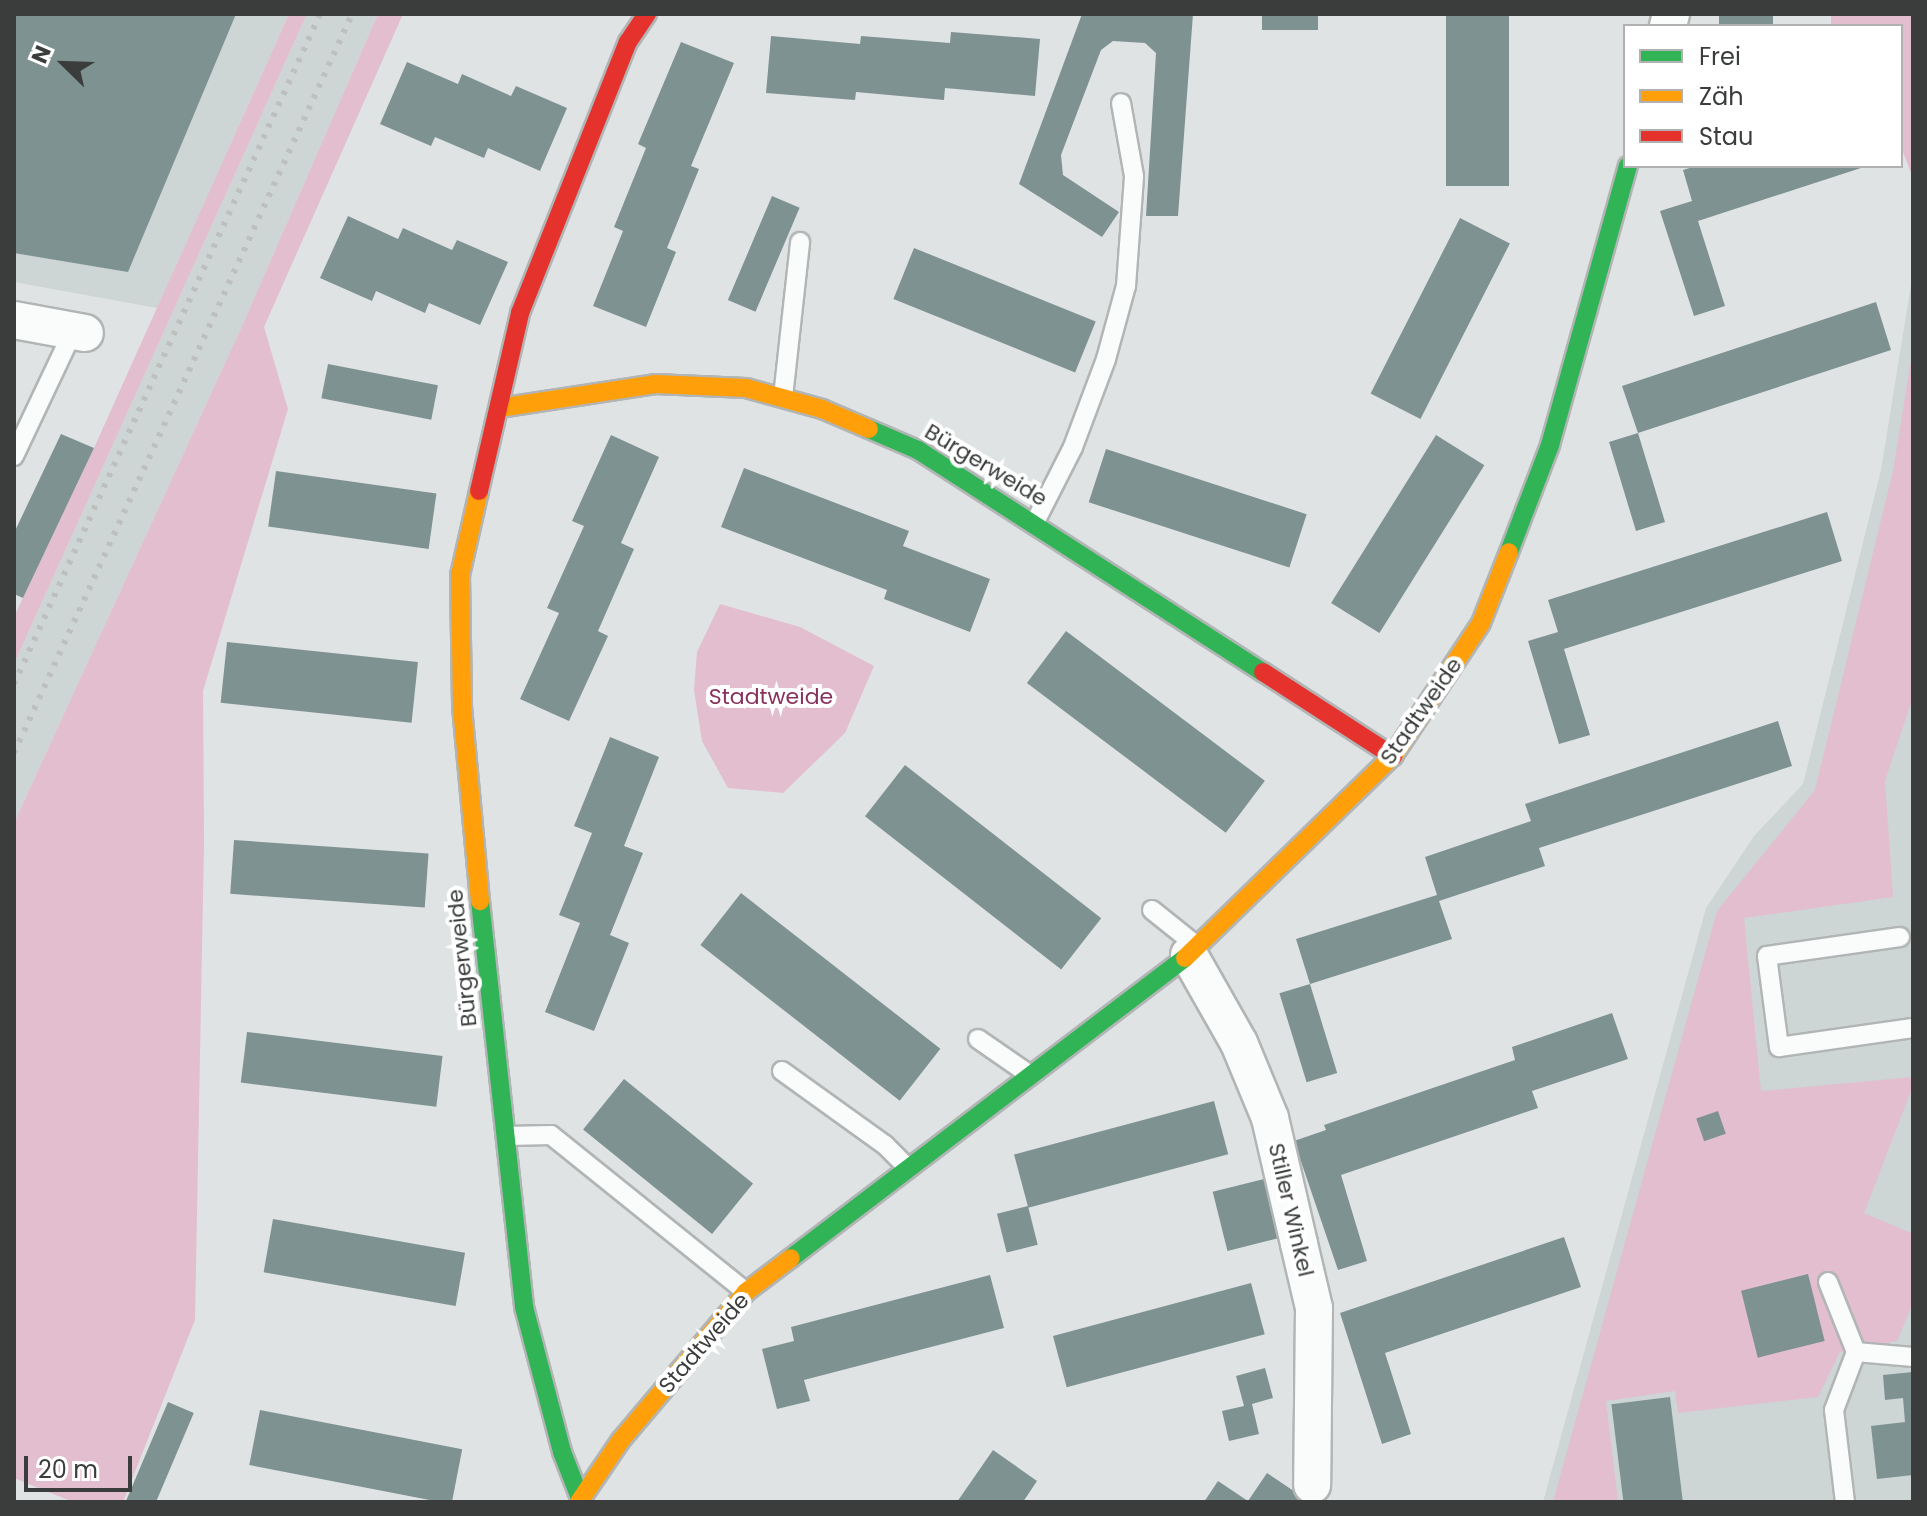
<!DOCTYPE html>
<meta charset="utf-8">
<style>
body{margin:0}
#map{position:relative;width:1927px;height:1516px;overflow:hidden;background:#e0e3e3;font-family:Poppins,sans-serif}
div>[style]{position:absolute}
.built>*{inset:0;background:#cdd5d5}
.green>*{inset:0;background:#e2bece}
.building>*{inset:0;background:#7f9292;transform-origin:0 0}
.roads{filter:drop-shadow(2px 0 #b2b5b5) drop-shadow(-2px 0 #b2b5b5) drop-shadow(0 2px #b2b5b5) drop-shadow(0 -2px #b2b5b5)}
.lane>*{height:18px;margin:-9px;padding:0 9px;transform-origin:9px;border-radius:9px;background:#fafbfb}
.street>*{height:36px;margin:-18px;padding:0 18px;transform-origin:18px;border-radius:18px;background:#fafbfb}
.fast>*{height:18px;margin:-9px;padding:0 9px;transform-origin:9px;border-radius:9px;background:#30b455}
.slow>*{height:18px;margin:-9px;padding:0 9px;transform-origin:9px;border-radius:9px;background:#ff9f0a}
.jam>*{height:18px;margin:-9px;padding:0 9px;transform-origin:9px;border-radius:9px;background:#e5322d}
.rail>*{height:6px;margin-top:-3px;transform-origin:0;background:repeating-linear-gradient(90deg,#bebfbf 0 4px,transparent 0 12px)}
span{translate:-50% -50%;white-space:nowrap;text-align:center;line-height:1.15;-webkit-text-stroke:8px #fff;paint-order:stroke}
.street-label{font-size:22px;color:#3b3d3d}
.park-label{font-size:22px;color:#88315c}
.frame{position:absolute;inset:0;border:16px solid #3b3d3d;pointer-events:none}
.legend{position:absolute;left:1623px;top:24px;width:280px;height:144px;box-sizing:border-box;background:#fff;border:2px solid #b1b1b1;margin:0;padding:10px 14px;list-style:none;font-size:24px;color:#3b3d3d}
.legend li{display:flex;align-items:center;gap:16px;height:40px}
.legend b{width:40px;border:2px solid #b1b1b1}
.north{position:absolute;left:24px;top:24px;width:80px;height:80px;-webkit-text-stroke:6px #fff;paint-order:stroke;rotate:293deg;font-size:22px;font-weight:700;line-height:32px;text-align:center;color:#3b3d3d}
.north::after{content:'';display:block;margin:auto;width:28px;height:36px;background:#3b3d3d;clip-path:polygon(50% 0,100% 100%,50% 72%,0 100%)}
.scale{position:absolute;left:24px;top:1456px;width:108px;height:36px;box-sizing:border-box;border:4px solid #3b3d3d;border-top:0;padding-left:10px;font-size:24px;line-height:28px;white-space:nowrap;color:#3b3d3d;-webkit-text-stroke:6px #fff;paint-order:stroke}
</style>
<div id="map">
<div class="built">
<i style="clip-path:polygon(14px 14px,289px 14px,157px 308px,14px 282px)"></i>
<i style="clip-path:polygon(307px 14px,378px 14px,243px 324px,14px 823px,14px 664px)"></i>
<i style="clip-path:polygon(1913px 272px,1913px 1502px,1543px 1502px,1706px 908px,1754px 836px,1803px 784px,1881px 470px)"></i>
</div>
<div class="green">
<i style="clip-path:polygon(289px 14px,307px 14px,14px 664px,14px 617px,94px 448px)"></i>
<i style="clip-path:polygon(378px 14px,403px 14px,264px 327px,288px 409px,203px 691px,204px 843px,195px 1320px,123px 1502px,73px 1502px,14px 1478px,14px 823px,243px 324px)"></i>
<i style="clip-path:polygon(1831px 14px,1913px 14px,1913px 178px,1901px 147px,1901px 26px,1831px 26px)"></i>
<i style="clip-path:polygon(1913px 348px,1913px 697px,1885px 781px,1893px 897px,1744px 918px,1761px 1091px,1913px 1077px,1913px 1086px,1864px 1213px,1913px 1234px,1913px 1303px,1897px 1341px,1840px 1352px,1818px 1397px,1678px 1413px,1675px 1391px,1606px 1401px,1618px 1502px,1553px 1502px,1717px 911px,1815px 790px,1893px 471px)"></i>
<i style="clip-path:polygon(720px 604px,800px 627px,874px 666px,845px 733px,783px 793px,728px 788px,702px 741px,694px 690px,697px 652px)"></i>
</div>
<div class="building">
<i style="clip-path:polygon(14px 14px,236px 14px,128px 272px,14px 253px)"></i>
<i style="clip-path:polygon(1082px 14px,1193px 14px,1178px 216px,1146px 216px,1156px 53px,1145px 43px,1113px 41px,1101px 50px,1061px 155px,1063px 175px,1119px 212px,1102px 237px,1019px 184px)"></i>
<i style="left:1262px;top:14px;width:56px;height:16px"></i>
<i style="left:1446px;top:14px;width:63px;height:172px"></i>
<i style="left:1719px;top:14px;width:54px;height:12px"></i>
<i style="clip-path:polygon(951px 32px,1040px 39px,1035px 96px,945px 88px,944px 100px,856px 92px,855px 100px,766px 93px,771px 36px,860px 44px,861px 36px,950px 43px)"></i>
<i style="clip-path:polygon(681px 42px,734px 63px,691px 166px,699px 169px,667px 248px,676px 252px,646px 327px,593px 306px,623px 231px,614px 227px,646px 148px,638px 144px)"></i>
<i style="clip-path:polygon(407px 62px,458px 84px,462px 74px,511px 96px,516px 86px,567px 108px,540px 171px,488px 148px,484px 158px,435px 137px,431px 146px,380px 124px)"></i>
<i style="clip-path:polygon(1696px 166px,1864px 166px,1864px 167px,1698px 221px,1725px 306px,1694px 316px,1660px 211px,1692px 201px,1683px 170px)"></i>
<i style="left:772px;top:196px;width:30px;height:113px;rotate:23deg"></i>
<i style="clip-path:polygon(348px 216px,398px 239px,403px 228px,452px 250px,457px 240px,508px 262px,480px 325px,429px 303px,425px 313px,376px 291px,372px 301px,320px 278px)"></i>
<i style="left:1460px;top:218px;width:56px;height:197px;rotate:27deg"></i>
<i style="left:914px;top:248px;width:196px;height:55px;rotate:22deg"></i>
<i style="clip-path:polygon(1876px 302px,1891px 350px,1638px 433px,1665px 522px,1636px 531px,1609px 442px,1638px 433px,1622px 386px)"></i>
<i style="left:328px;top:364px;width:112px;height:35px;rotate:11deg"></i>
<i style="clip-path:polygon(61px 434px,94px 448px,23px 598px,14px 594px,14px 533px)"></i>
<i style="clip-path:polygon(611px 435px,659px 457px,621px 543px,634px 549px,598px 631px,608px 636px,569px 721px,520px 699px,559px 613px,547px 608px,584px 526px,572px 521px)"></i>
<i style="left:1436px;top:435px;width:57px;height:198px;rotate:32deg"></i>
<i style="left:1106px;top:449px;width:211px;height:56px;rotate:18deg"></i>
<i style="clip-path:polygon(744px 468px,909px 531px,903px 546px,990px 579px,970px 632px,884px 599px,887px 590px,721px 527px)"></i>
<i style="left:276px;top:471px;width:162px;height:56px;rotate:8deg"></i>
<i style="clip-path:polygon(1827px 512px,1842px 561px,1564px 649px,1590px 735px,1559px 744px,1528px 641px,1558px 632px,1548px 600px)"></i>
<i style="left:1066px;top:631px;width:249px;height:65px;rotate:37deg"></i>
<i style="left:227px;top:642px;width:192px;height:61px;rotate:6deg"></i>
<i style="clip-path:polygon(1778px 721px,1792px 766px,1539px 848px,1545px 866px,1439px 901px,1452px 939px,1310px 984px,1296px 939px,1437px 895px,1425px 857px,1531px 821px,1525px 804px)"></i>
<i style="clip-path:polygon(610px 737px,659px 757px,624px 846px,643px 853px,610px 935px,629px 943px,594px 1031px,545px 1012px,580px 923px,559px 915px,592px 833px,574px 826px)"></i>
<i style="left:905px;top:765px;width:249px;height:65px;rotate:38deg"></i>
<i style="left:234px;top:840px;width:195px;height:54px;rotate:4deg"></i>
<i style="left:741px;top:893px;width:253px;height:66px;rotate:38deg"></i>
<i style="left:1310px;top:984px;width:93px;height:32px;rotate:73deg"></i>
<i style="clip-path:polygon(1612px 1013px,1628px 1059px,1532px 1091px,1538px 1108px,1341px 1175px,1367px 1261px,1338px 1270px,1294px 1141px,1326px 1130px,1324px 1125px,1515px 1060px,1512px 1047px)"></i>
<i style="left:247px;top:1032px;width:197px;height:51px;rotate:7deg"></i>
<i style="left:624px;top:1079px;width:166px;height:65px;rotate:39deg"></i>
<i style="left:1214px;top:1101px;width:55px;height:207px;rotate:75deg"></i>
<i style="left:1718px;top:1111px;width:24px;height:23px;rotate:71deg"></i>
<i style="left:1268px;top:1178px;width:61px;height:57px;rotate:76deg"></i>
<i style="left:1028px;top:1206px;width:40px;height:32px;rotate:76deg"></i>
<i style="left:273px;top:1219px;width:195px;height:54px;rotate:10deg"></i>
<i style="clip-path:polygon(1564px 1237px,1581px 1287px,1385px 1353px,1411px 1434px,1382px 1444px,1340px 1313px)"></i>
<i style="left:1808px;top:1274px;width:69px;height:69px;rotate:76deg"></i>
<i style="clip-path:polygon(990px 1275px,1004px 1328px,804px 1380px,810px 1401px,777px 1409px,762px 1349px,794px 1341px,791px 1327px)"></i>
<i style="left:1251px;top:1283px;width:53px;height:205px;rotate:75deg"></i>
<i style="clip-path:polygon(1265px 1368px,1273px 1398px,1252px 1404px,1259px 1434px,1229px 1441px,1222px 1411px,1244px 1406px,1236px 1376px)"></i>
<i style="clip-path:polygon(1913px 1372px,1913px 1475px,1877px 1479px,1871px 1426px,1905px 1422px,1903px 1398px,1885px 1400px,1883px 1375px)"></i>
<i style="left:1670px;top:1397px;width:106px;height:59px;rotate:83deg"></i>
<i style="left:168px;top:1402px;width:28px;height:107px;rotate:23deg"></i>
<i style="left:260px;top:1410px;width:206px;height:56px;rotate:11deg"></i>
<i style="clip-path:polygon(993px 1450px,1037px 1481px,1023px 1502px,957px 1502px)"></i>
<i style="clip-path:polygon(1267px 1473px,1310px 1502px,1204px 1502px,1218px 1481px,1248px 1501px)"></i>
</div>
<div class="roads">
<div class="lane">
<i style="left:783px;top:397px;width:156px;rotate:-83.7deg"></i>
<i style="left:14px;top:456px;width:138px;rotate:-64.7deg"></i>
<i style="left:1035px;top:522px;width:84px;rotate:-63.1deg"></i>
<i style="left:1073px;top:447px;width:94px;rotate:-69.4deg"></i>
<i style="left:1106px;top:359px;width:76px;rotate:-74.7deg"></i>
<i style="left:1126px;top:286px;width:110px;rotate:-85.8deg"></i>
<i style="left:1134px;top:176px;width:74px;rotate:-100.1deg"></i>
<i style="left:1152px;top:910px;width:58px;rotate:38.7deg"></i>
<i style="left:1900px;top:937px;width:134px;rotate:171.9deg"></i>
<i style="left:1767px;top:956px;width:92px;rotate:82.5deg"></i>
<i style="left:1779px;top:1047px;width:135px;rotate:-8.1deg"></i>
<i style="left:978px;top:1039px;width:63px;rotate:34.7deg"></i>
<i style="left:782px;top:1071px;width:127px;rotate:35.7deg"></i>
<i style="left:885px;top:1145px;width:33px;rotate:45deg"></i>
<i style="left:507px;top:1136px;width:44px;rotate:-1.3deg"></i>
<i style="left:551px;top:1135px;width:250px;rotate:38.8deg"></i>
<i style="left:1828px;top:1282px;width:75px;rotate:68.2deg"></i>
<i style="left:1856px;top:1352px;width:62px;rotate:110.8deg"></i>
<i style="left:1834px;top:1410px;width:93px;rotate:83.2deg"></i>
<i style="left:1856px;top:1352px;width:57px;rotate:5deg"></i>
</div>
<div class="street">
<i style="left:1668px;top:26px;width:12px;rotate:-76deg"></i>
<i style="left:14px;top:320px;width:72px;rotate:10.4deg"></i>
<i style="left:1189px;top:955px;width:101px;rotate:60.4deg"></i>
<i style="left:1239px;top:1043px;width:81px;rotate:67.5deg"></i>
<i style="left:1270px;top:1118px;width:129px;rotate:77deg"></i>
<i style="left:1299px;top:1244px;width:66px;rotate:76.8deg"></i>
<i style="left:1314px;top:1308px;width:177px;rotate:90.6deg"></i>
</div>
<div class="fast">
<i style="left:869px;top:429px;width:53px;rotate:23.2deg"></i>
<i style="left:918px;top:450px;width:410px;rotate:32.8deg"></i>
<i style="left:1509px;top:552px;width:115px;rotate:-69deg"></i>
<i style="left:1550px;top:445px;width:290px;rotate:-74.4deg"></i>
<i style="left:480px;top:901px;width:408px;rotate:83.8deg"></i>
<i style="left:524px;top:1307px;width:150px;rotate:75.3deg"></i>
<i style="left:562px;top:1452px;width:49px;rotate:68.6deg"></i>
<i style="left:791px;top:1258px;width:495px;rotate:-37.3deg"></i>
</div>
<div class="slow">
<i style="left:499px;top:408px;width:158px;rotate:-8.7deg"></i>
<i style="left:655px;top:384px;width:91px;rotate:2.5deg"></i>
<i style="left:746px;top:388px;width:79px;rotate:15.4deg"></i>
<i style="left:822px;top:409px;width:51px;rotate:23.1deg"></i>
<i style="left:479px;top:491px;width:86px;rotate:102.7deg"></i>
<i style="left:460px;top:575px;width:132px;rotate:89.1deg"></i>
<i style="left:462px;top:707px;width:195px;rotate:84.7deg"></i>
<i style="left:1185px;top:958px;width:290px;rotate:-44.2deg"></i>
<i style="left:1393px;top:756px;width:159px;rotate:-56.5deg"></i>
<i style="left:1481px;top:623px;width:76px;rotate:-68.5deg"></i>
<i style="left:579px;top:1502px;width:75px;rotate:-55.9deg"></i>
<i style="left:621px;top:1440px;width:194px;rotate:-49.8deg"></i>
<i style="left:746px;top:1292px;width:56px;rotate:-37.1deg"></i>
</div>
<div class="jam">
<i style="left:479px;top:491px;width:183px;rotate:-77deg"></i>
<i style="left:520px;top:313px;width:292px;rotate:-68.3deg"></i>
<i style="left:628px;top:42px;width:34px;rotate:-56deg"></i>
<i style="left:1263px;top:672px;width:155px;rotate:32.9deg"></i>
</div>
</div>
<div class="rail">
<i style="left:14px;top:684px;width:737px;rotate:-65.45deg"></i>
<i style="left:14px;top:753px;width:813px;rotate:-65.42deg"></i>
</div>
<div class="street-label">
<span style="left:986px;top:465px;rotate:31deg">Bürgerweide</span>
<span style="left:1421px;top:711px;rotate:-55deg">Stadtweide</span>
<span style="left:462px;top:958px;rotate:-96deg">Bürgerweide</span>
<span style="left:1291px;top:1210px;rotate:77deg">Stiller Winkel</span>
<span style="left:704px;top:1343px;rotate:-49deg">Stadtweide</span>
</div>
<div class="park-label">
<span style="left:771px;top:697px">Stadtweide</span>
</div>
<div class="frame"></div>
<ul class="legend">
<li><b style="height:10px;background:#30b455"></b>Frei</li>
<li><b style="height:10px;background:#ff9f0a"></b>Zäh</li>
<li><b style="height:10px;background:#e5322d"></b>Stau</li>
</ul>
<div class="north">N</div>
<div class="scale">20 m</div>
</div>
